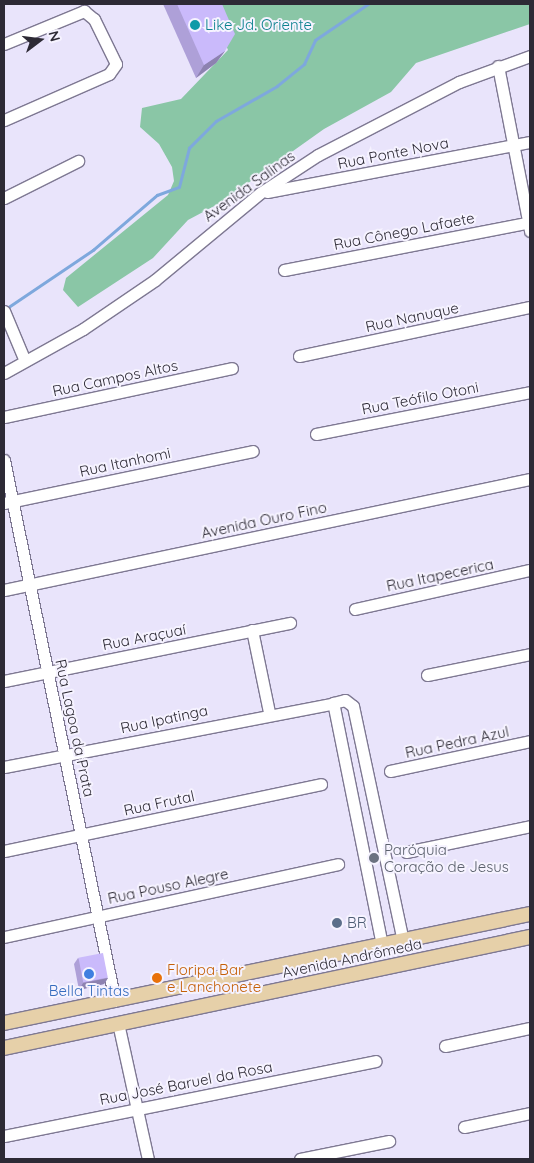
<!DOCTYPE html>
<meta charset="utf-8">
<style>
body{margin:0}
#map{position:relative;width:534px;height:1163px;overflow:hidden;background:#e9e4fb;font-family:Quicksand,sans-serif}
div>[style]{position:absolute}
.green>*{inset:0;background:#8ac6a6}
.stream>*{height:2.5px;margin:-1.25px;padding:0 1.25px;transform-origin:1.25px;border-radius:1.25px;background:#7ea8dd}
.roads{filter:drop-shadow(1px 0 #7e7892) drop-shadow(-1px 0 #7e7892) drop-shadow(0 1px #7e7892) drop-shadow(0 -1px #7e7892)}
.minor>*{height:11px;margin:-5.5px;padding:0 5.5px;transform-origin:5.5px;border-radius:5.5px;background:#fff}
.major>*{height:14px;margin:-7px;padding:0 7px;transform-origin:7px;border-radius:7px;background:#e6d0a9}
.wall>*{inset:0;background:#aea0d8}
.shaded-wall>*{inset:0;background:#8d82b0}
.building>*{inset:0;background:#cabafb;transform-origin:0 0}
.dots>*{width:14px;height:14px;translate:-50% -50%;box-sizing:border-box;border:2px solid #f6f3ff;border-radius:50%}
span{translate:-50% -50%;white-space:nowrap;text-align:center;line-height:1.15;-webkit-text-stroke:4px #f6f3ff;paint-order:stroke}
.culture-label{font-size:15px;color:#0d838f}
.left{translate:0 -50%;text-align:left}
.street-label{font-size:15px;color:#2d2a35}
.worship-label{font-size:15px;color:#5b616d}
.service-label{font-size:15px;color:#4e5e75}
.food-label{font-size:15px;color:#c56008}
.shop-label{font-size:15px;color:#366cbe}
.frame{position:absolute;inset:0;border:5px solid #2d2a35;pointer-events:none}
.north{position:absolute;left:15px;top:15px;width:50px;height:50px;-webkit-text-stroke:4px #f6f3ff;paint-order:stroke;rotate:75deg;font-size:14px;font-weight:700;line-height:20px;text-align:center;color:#2d2a35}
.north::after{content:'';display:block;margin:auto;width:18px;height:22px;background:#2d2a35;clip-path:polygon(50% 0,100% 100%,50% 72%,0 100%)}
</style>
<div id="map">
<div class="green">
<i style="clip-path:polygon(209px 4px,530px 4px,530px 24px,416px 63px,391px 92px,324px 129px,220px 203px,188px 220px,153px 258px,78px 307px,63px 290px,66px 278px,168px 195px,174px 181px,172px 167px,159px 144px,140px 127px,142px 108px,181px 99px,228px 50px)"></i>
</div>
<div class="stream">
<i style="left:374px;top:4px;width:26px"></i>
<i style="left:7px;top:308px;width:104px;rotate:-34deg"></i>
<i style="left:93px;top:250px;width:84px;rotate:-40.7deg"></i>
<i style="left:157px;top:195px;width:23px;rotate:-20deg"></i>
<i style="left:179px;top:187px;width:40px;rotate:-75.6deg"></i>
<i style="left:189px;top:148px;width:38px;rotate:-45deg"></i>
<i style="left:216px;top:121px;width:70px;rotate:-29.8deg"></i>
<i style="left:277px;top:86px;width:35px;rotate:-39deg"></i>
<i style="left:304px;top:64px;width:26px;rotate:-65deg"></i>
<i style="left:315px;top:40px;width:64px;rotate:-34.2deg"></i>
</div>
<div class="roads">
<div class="minor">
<i style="left:4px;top:44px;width:87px;rotate:-22.4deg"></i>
<i style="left:84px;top:11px;width:13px;rotate:39deg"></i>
<i style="left:94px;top:19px;width:50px;rotate:63.9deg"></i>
<i style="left:116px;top:64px;width:12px;rotate:125deg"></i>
<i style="left:109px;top:74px;width:115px;rotate:156.3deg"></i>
<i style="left:498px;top:66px;width:168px;rotate:79deg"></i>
<i style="left:267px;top:192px;width:268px;rotate:-10.8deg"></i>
<i style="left:4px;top:198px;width:83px;rotate:-26.6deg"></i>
<i style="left:284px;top:270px;width:251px;rotate:-11deg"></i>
<i style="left:4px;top:311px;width:54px;rotate:67.2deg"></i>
<i style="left:299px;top:356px;width:236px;rotate:-12deg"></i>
<i style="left:4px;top:373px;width:90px;rotate:-29.1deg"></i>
<i style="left:83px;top:329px;width:87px;rotate:-34.2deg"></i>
<i style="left:155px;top:280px;width:136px;rotate:-39.6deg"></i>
<i style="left:260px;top:193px;width:69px;rotate:-33.2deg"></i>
<i style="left:318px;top:155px;width:159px;rotate:-27.4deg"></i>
<i style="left:459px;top:82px;width:76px;rotate:-20.1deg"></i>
<i style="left:4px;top:417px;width:233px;rotate:-12.1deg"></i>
<i style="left:316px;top:434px;width:218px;rotate:-11.1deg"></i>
<i style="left:4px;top:460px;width:552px;rotate:78.41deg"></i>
<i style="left:4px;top:503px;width:254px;rotate:-11.8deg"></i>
<i style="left:4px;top:590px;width:538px;rotate:-11.92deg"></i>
<i style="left:355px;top:609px;width:179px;rotate:-12.6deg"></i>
<i style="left:252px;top:630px;width:84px;rotate:78.3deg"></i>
<i style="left:427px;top:675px;width:105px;rotate:-11.5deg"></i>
<i style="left:4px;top:681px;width:292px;rotate:-11.5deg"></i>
<i style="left:4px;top:767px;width:332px;rotate:-10.9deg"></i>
<i style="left:390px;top:771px;width:143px;rotate:-12.1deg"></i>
<i style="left:4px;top:851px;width:324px;rotate:-11.9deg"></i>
<i style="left:406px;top:852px;width:127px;rotate:-11.8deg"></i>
<i style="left:4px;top:937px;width:342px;rotate:-12.3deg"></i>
<i style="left:382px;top:945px;width:247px;rotate:-101.4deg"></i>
<i style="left:333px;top:703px;width:12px;rotate:-14deg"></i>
<i style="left:345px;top:700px;width:10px;rotate:37deg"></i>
<i style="left:353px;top:706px;width:240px;rotate:78deg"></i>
<i style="left:118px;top:1023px;width:139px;rotate:77.6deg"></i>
<i style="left:445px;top:1046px;width:87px;rotate:-12deg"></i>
<i style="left:464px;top:1127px;width:67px;rotate:-12deg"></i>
<i style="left:4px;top:1136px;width:379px;rotate:-11.4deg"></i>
<i style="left:300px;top:1159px;width:91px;rotate:-11.4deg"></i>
</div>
<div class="major">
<i style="left:4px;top:1023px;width:537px;rotate:-11.71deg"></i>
<i style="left:4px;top:1048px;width:538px;rotate:-11.92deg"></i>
</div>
</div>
<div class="wall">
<i style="clip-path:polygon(163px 4px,222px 4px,225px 51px,216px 63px,196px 78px)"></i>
<i style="clip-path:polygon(78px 958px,108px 978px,104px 984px,79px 990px,74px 964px)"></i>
</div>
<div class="shaded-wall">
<i style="clip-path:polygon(225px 51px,216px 63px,196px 78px,204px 65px)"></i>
<i style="clip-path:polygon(108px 978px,104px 984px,79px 990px,83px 983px)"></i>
</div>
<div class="building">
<i style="clip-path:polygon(177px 4px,222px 4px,235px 34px,225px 51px,204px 65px)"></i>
<i style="left:103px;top:953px;width:25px;height:25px;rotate:79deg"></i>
</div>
<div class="dots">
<i style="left:195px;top:25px;background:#0f9aa8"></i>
<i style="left:374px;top:858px;background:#6b7280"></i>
<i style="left:337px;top:923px;background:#5c6f8a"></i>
<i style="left:89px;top:974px;background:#3f7fe0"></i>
<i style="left:157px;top:978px;background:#e8710a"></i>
</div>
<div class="culture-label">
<span class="left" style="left:205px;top:25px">Like Jd. Oriente</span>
</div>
<div class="street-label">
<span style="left:393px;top:153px;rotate:-11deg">Rua Ponte Nova</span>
<span style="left:249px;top:186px;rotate:-36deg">Avenida Salinas</span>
<span style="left:404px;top:231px;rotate:-11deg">Rua Cônego Lafaete</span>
<span style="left:412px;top:317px;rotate:-12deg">Rua Nanuque</span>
<span style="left:115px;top:378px;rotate:-12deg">Rua Campos Altos</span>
<span style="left:420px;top:398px;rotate:-11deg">Rua Teófilo Otoni</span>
<span style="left:125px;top:462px;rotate:-12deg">Rua Itanhomi</span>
<span style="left:264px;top:520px;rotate:-12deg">Avenida Ouro Fino</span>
<span style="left:440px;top:575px;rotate:-12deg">Rua Itapecerica</span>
<span style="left:144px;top:637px;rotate:-11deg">Rua Araçuaí</span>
<span style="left:164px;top:719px;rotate:-12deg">Rua Ipatinga</span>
<span style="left:75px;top:728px;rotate:78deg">Rua Lagoa da Prata</span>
<span style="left:457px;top:742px;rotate:-12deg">Rua Pedra Azul</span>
<span style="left:159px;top:803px;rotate:-12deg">Rua Frutal</span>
<span style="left:168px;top:886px;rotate:-12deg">Rua Pouso Alegre</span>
<span style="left:352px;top:958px;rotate:-12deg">Avenida Andrômeda</span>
<span style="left:186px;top:1083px;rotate:-11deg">Rua José Baruel da Rosa</span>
</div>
<div class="worship-label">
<span class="left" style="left:384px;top:858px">Paróquia<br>Coração de Jesus</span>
</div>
<div class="service-label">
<span class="left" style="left:347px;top:923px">BR</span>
</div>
<div class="food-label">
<span class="left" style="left:167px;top:978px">Floripa Bar<br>e Lanchonete</span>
</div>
<div class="shop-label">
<span style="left:89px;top:991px">Bella Tintas</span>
</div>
<div class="frame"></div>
<div class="north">N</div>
</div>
